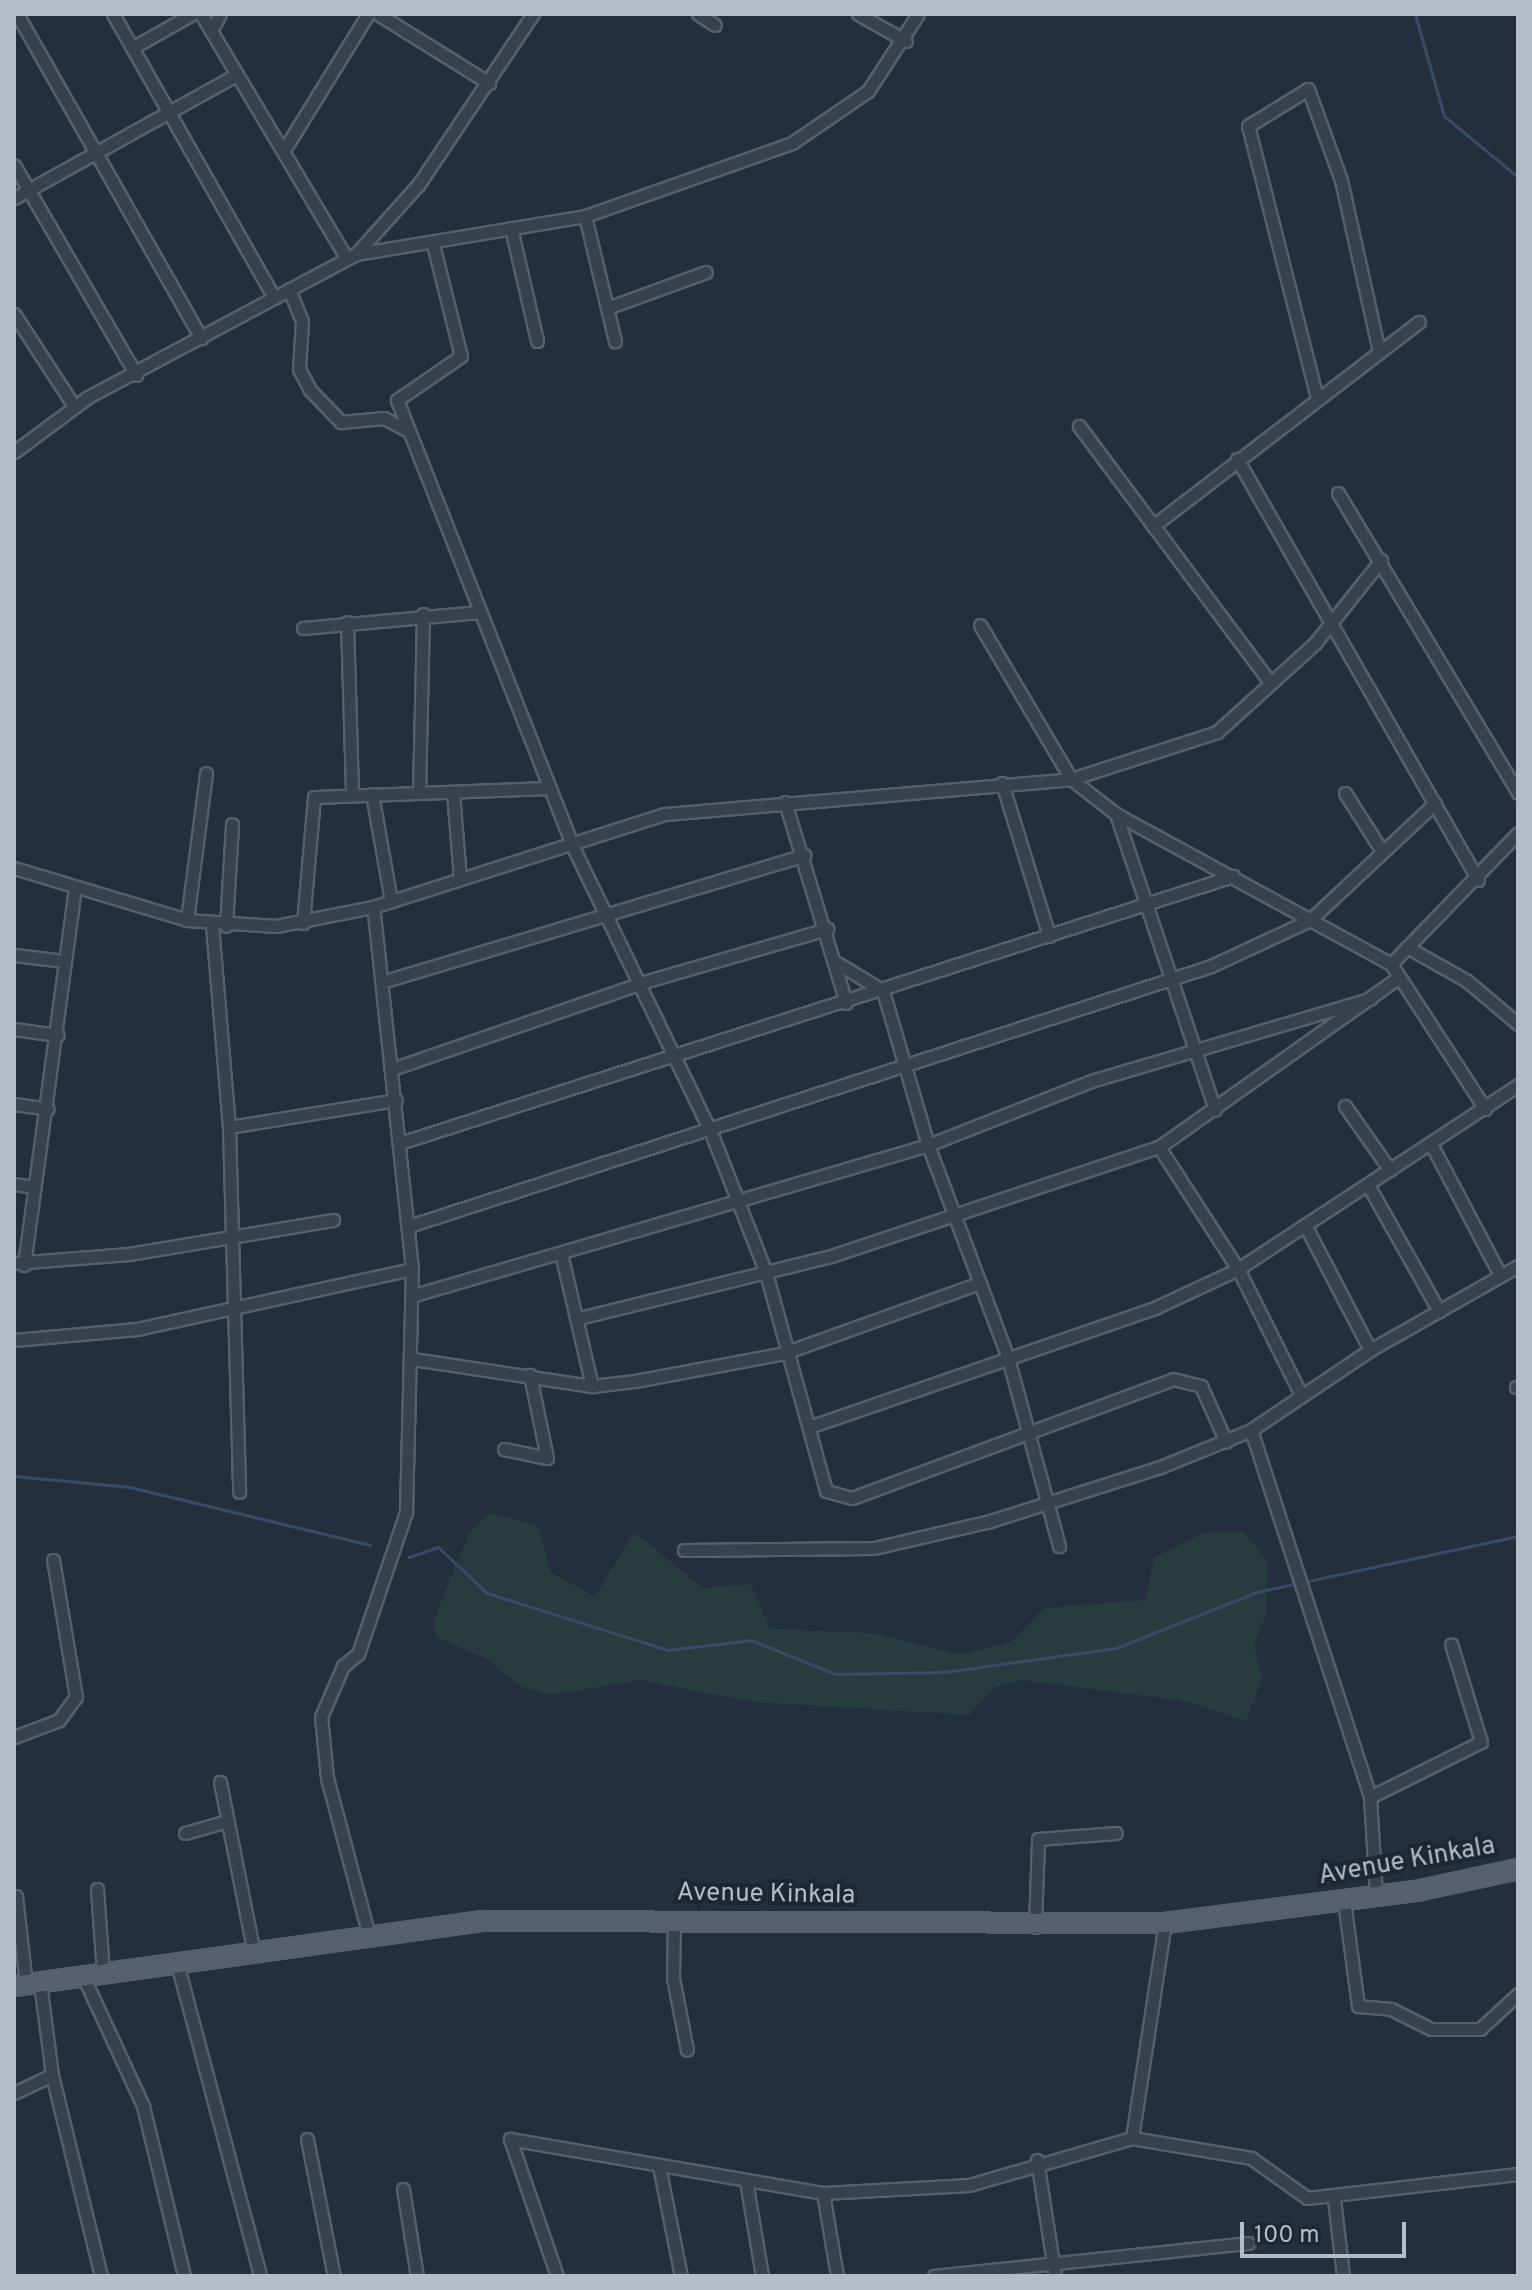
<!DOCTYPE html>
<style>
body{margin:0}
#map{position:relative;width:1532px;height:2290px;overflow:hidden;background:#242f3e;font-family:Overpass,sans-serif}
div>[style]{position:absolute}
.green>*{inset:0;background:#263c3f}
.stream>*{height:3px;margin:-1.5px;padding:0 1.5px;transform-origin:1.5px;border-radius:1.5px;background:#394c67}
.roads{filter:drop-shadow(2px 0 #565f6c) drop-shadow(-2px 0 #565f6c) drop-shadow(0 2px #565f6c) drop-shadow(0 -2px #565f6c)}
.minor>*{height:11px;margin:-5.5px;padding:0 5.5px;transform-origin:5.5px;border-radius:5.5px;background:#38414e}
.primary>*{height:18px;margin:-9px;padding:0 9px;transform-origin:9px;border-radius:9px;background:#56606e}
span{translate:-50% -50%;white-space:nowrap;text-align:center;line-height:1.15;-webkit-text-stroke:8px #1d2633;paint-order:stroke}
.street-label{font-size:26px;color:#b4bcc9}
.frame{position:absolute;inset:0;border:16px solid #b4bcc9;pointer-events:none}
.scale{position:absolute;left:1240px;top:2222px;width:166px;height:36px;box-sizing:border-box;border:4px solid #b4bcc9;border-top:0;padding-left:10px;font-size:24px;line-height:28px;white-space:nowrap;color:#b4bcc9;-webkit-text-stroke:6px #1d2633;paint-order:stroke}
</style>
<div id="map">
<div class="green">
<i style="clip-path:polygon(489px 1513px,538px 1526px,551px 1572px,595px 1597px,634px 1532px,703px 1588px,751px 1584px,770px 1629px,872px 1633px,960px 1655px,1011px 1642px,1044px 1608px,1145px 1600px,1154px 1558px,1204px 1533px,1243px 1531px,1268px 1561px,1266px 1615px,1254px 1645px,1262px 1680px,1246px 1721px,1186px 1701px,1021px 1680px,994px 1687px,969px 1715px,754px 1702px,640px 1680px,551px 1695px,520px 1686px,487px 1659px,436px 1637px,434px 1619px,469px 1533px)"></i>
</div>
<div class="stream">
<i style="left:1415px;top:14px;width:106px;rotate:74.1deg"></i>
<i style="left:1444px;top:116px;width:96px;rotate:39.5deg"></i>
<i style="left:14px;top:1476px;width:117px;rotate:5.4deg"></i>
<i style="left:130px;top:1487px;width:247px;rotate:13.6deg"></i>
<i style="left:409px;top:1557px;width:31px;rotate:-19deg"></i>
<i style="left:438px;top:1547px;width:67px;rotate:43.2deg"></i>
<i style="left:487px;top:1593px;width:190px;rotate:17.5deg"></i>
<i style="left:668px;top:1650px;width:84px;rotate:-6.9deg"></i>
<i style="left:751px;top:1640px;width:91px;rotate:22deg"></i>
<i style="left:835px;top:1674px;width:110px;rotate:-1deg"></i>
<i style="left:945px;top:1672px;width:173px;rotate:-8deg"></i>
<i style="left:1116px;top:1648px;width:152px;rotate:-21.7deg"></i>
<i style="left:1257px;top:1592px;width:267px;rotate:-12.1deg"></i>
</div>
<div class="roads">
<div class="minor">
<i style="left:17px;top:14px;width:373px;rotate:60.4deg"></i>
<i style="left:113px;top:14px;width:326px;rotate:60.4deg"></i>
<i style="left:201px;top:14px;width:283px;rotate:59.2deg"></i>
<i style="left:378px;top:14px;width:131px;rotate:31.9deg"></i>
<i style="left:698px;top:14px;width:20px;rotate:33deg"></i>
<i style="left:858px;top:14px;width:55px;rotate:29.4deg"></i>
<i style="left:211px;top:31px;width:19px;rotate:-62deg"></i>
<i style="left:132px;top:48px;width:69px;rotate:-29.5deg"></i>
<i style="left:284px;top:150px;width:160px;rotate:-58.3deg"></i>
<i style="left:14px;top:165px;width:243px;rotate:59.8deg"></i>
<i style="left:14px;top:198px;width:254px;rotate:-29deg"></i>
<i style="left:585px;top:216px;width:129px;rotate:76.5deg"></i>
<i style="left:511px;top:228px;width:116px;rotate:77deg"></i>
<i style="left:433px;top:244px;width:115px;rotate:76deg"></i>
<i style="left:461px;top:356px;width:78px;rotate:145.5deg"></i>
<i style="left:397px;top:400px;width:478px;rotate:68.5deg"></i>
<i style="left:572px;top:845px;width:317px;rotate:64.2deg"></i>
<i style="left:710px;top:1130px;width:154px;rotate:68.6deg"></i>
<i style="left:766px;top:1273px;width:226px;rotate:74.6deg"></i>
<i style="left:826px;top:1491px;width:27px;rotate:15deg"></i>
<i style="left:852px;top:1498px;width:342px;rotate:-20.3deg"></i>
<i style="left:1173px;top:1379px;width:29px;rotate:14deg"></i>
<i style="left:1201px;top:1386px;width:61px;rotate:65.9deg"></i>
<i style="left:356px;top:254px;width:232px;rotate:-9.4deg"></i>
<i style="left:585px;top:216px;width:219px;rotate:-19.4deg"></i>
<i style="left:792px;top:143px;width:92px;rotate:-34.4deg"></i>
<i style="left:868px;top:91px;width:92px;rotate:-57deg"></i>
<i style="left:289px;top:289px;width:35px;rotate:68deg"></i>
<i style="left:302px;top:322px;width:47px;rotate:93.7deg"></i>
<i style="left:299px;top:369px;width:24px;rotate:62deg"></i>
<i style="left:310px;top:390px;width:45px;rotate:45.9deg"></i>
<i style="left:341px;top:422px;width:43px;rotate:-5.3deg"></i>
<i style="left:384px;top:418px;width:24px;rotate:28deg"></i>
<i style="left:607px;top:308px;width:105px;rotate:-20deg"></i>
<i style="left:14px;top:314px;width:110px;rotate:56.9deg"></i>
<i style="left:1317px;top:398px;width:281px;rotate:-104.2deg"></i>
<i style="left:1248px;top:126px;width:70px;rotate:-31.7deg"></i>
<i style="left:1308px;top:89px;width:97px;rotate:70.1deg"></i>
<i style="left:1341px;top:180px;width:175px;rotate:77.5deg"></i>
<i style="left:1079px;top:426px;width:317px;rotate:53.3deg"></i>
<i style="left:14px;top:452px;width:92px;rotate:-36.6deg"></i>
<i style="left:88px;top:397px;width:304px;rotate:-28.1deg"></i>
<i style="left:356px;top:254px;width:93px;rotate:-48.1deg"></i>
<i style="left:418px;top:185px;width:206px;rotate:-56.1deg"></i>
<i style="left:1237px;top:459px;width:485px;rotate:60.2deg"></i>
<i style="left:1338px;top:493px;width:350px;rotate:59deg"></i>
<i style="left:1153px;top:526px;width:335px;rotate:-37.5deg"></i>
<i style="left:347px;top:622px;width:172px;rotate:88.3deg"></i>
<i style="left:980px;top:625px;width:179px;rotate:59.4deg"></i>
<i style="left:1071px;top:779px;width:57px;rotate:37.9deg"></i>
<i style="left:1116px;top:814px;width:313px;rotate:28.6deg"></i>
<i style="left:1391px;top:964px;width:173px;rotate:57deg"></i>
<i style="left:303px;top:628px;width:177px;rotate:-5.2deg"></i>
<i style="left:1002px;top:783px;width:160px;rotate:72.9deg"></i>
<i style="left:453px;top:792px;width:87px;rotate:85.4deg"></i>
<i style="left:419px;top:793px;width:179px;rotate:-88.7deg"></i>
<i style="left:1345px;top:793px;width:69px;rotate:57.5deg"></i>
<i style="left:372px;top:794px;width:109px;rotate:79.9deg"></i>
<i style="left:785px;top:802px;width:210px;rotate:73.1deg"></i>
<i style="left:1116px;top:814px;width:312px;rotate:71.5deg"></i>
<i style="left:14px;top:868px;width:181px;rotate:16.7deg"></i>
<i style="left:187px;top:920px;width:89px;rotate:3.9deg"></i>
<i style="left:276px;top:926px;width:99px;rotate:-11.1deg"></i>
<i style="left:373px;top:907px;width:306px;rotate:-17.7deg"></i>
<i style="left:665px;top:814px;width:408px;rotate:-4.9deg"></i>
<i style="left:1071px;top:779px;width:153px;rotate:-17.8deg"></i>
<i style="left:1217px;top:732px;width:132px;rotate:-42.2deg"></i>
<i style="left:1315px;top:643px;width:106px;rotate:-51.5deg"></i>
<i style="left:187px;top:920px;width:148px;rotate:-82.6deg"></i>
<i style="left:303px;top:923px;width:126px;rotate:-85deg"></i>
<i style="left:314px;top:797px;width:235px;rotate:-2.2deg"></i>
<i style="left:212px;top:925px;width:203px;rotate:85.2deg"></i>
<i style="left:229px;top:1127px;width:365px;rotate:88.4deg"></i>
<i style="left:226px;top:926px;width:102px;rotate:-86.6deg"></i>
<i style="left:1407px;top:947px;width:69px;rotate:29.5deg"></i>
<i style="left:1467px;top:981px;width:67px;rotate:40.1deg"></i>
<i style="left:14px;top:955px;width:51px;rotate:6.7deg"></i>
<i style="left:837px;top:963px;width:54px;rotate:31.3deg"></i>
<i style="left:883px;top:991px;width:160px;rotate:73.7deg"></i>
<i style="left:928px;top:1145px;width:228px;rotate:69.4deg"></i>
<i style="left:1008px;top:1358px;width:195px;rotate:74.8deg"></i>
<i style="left:1391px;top:964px;width:182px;rotate:-45.9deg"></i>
<i style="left:385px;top:981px;width:438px;rotate:-16.7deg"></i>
<i style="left:14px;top:1029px;width:44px;rotate:7.8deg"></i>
<i style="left:392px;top:1069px;width:267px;rotate:-19deg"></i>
<i style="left:644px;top:982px;width:191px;rotate:-16.2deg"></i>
<i style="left:14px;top:1104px;width:34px;rotate:8deg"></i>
<i style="left:1345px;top:1106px;width:78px;rotate:54.9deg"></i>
<i style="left:229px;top:1127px;width:169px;rotate:-9.2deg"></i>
<i style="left:403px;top:1142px;width:872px;rotate:-17.77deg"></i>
<i style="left:1431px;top:1144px;width:148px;rotate:62.2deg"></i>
<i style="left:1159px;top:1147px;width:145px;rotate:57.1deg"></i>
<i style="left:1238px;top:1269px;width:141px;rotate:63.4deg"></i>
<i style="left:14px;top:1184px;width:20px;rotate:9deg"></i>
<i style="left:1368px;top:1185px;width:145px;rotate:60.6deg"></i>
<i style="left:1305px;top:1225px;width:141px;rotate:62.5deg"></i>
<i style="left:409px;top:1226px;width:843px;rotate:-17.96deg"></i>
<i style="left:1211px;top:966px;width:109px;rotate:-24.9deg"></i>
<i style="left:1310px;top:920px;width:171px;rotate:-43.1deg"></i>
<i style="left:561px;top:1253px;width:137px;rotate:76.9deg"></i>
<i style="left:14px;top:1263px;width:115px;rotate:-4.5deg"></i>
<i style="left:129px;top:1254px;width:207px;rotate:-9.5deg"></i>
<i style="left:24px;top:1265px;width:381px;rotate:-82.3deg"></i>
<i style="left:411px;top:1296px;width:539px;rotate:-16.28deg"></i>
<i style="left:928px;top:1145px;width:175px;rotate:-21.4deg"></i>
<i style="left:1091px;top:1081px;width:291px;rotate:-16.4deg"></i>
<i style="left:579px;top:1318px;width:256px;rotate:-13.8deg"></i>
<i style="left:828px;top:1257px;width:349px;rotate:-18.4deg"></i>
<i style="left:1159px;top:1147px;width:293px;rotate:-35.3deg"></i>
<i style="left:14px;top:1340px;width:123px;rotate:-5.1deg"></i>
<i style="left:137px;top:1329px;width:281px;rotate:-12.3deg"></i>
<i style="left:413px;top:1359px;width:181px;rotate:8.6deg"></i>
<i style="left:592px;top:1386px;width:43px;rotate:-6.6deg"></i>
<i style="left:635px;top:1381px;width:152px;rotate:-10.6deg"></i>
<i style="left:784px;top:1353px;width:208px;rotate:-19.7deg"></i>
<i style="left:1516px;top:1387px;width:2px"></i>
<i style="left:809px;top:1427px;width:368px;rotate:-19deg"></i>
<i style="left:1157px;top:1307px;width:89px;rotate:-25.1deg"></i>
<i style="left:1238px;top:1269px;width:335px;rotate:-33.3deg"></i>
<i style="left:1251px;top:1430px;width:386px;rotate:72deg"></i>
<i style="left:1370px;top:1797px;width:99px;rotate:86.5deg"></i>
<i style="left:504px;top:1449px;width:44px;rotate:11.8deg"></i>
<i style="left:547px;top:1458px;width:85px;rotate:-101.6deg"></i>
<i style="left:684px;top:1550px;width:190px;rotate:-0.6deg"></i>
<i style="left:874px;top:1548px;width:119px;rotate:-13.1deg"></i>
<i style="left:990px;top:1521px;width:178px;rotate:-17.6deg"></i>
<i style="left:1160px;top:1467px;width:98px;rotate:-22.1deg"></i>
<i style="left:1251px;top:1430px;width:143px;rotate:-33.9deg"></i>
<i style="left:1370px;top:1350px;width:170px;rotate:-29.6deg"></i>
<i style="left:14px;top:1737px;width:48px;rotate:-20.7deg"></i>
<i style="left:59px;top:1720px;width:29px;rotate:-54deg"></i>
<i style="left:76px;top:1697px;width:139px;rotate:-99.5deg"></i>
<i style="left:220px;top:1782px;width:174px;rotate:78.8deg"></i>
<i style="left:1370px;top:1797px;width:124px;rotate:-26.4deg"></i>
<i style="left:1481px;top:1742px;width:102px;rotate:-107deg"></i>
<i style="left:185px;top:1833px;width:44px;rotate:-15.9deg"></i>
<i style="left:97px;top:1889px;width:84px;rotate:85.9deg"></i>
<i style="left:16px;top:1896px;width:89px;rotate:83.5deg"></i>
<i style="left:1344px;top:1901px;width:106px;rotate:82.4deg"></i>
<i style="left:1358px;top:2006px;width:33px;rotate:5deg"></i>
<i style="left:1391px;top:2009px;width:45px;rotate:26.6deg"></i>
<i style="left:1431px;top:2029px;width:49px"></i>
<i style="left:1480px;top:2029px;width:52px;rotate:-42.6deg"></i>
<i style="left:674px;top:1920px;width:58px;rotate:91deg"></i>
<i style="left:673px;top:1978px;width:73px;rotate:79deg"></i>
<i style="left:1035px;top:1927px;width:88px;rotate:-88deg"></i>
<i style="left:1038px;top:1839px;width:78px;rotate:-4.4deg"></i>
<i style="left:368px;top:1932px;width:159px;rotate:-104.9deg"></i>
<i style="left:327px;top:1778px;width:61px;rotate:-95.6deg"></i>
<i style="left:321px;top:1717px;width:56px;rotate:-66.7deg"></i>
<i style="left:343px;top:1666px;width:19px;rotate:-39deg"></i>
<i style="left:358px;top:1654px;width:150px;rotate:-71.3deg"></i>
<i style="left:406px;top:1512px;width:243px;rotate:-88.6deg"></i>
<i style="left:412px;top:1269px;width:364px;rotate:-96.1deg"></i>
<i style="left:177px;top:1963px;width:324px;rotate:75.1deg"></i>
<i style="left:83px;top:1976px;width:143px;rotate:65.2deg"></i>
<i style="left:143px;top:2106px;width:175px;rotate:76.4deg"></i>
<i style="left:52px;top:2075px;width:207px;rotate:76.3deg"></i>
<i style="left:14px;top:2093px;width:42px;rotate:-25.3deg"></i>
<i style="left:52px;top:2075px;width:94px;rotate:-97.4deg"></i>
<i style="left:1132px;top:2138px;width:218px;rotate:-81.3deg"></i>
<i style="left:307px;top:2139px;width:140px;rotate:78.9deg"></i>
<i style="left:1037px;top:2160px;width:117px;rotate:81.2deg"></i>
<i style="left:659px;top:2166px;width:112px;rotate:78.7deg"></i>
<i style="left:746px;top:2181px;width:96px;rotate:80.4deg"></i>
<i style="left:403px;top:2189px;width:88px;rotate:80.9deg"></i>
<i style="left:823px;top:2193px;width:84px;rotate:80.4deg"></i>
<i style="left:1334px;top:2199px;width:78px;rotate:83.3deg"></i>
<i style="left:557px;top:2276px;width:145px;rotate:-108.9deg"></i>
<i style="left:510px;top:2139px;width:318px;rotate:9.8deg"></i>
<i style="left:823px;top:2193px;width:146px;rotate:-3.1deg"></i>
<i style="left:969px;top:2185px;width:170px;rotate:-16.1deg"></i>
<i style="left:1132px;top:2138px;width:121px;rotate:9.5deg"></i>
<i style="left:1251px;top:2158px;width:69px;rotate:35.5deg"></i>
<i style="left:1307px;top:2198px;width:212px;rotate:-6.5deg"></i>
<i style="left:934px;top:2276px;width:316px;rotate:-6deg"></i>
</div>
<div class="primary">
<i style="left:14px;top:1986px;width:472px;rotate:-7.9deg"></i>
<i style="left:482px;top:1921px;width:683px;rotate:0.17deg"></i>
<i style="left:1165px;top:1923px;width:258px;rotate:-7.3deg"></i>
<i style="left:1421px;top:1890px;width:99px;rotate:-12.2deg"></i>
</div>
</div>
<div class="street-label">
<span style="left:1407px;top:1862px;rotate:-10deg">Avenue Kinkala</span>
<span style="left:766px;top:1895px;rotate:1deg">Avenue Kinkala</span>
</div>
<div class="frame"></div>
<div class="scale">100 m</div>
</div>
